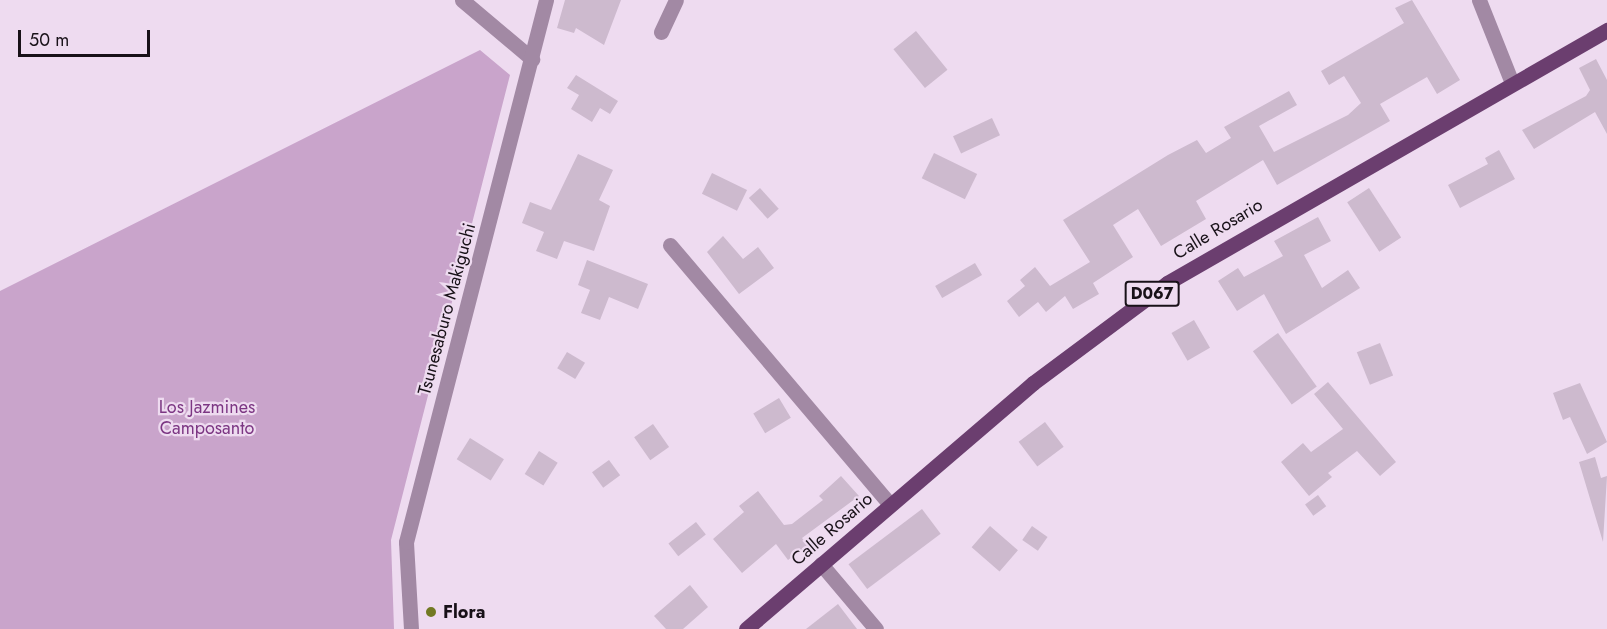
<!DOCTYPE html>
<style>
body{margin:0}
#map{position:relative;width:1607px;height:629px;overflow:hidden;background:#eedbf0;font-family:Jost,sans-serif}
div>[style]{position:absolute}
.green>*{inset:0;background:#c9a4cb}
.building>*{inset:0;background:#cdbace;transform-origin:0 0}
.minor>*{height:15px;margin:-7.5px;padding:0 7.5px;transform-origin:7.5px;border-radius:7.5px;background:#a289a4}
.major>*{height:15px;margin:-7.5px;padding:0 7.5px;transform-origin:7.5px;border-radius:7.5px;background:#6b3e6f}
.dots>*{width:16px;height:16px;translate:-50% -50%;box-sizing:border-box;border:3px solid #eedbf0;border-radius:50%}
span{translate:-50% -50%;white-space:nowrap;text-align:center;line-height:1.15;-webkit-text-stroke:4.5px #eedbf0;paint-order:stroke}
.shield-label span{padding:2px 4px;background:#eedbf0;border:2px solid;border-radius:4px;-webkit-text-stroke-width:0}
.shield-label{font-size:16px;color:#181118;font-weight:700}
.street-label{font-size:18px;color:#181118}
.park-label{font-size:18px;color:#7c3683}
.poi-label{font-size:18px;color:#181118;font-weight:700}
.left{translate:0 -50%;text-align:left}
.scale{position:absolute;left:18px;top:30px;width:132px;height:27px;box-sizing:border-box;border:3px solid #181118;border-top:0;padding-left:8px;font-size:18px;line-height:21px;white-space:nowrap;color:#181118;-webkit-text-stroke:4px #eedbf0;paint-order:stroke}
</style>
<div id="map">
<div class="green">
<i style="clip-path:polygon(480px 50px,510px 75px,391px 540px,394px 629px,0 629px,0 291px)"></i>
</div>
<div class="building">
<i style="clip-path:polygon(565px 0,621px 0,604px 45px,576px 28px,574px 33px,557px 28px)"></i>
<i style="clip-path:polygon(1412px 0,1460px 80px,1437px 94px,1427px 77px,1380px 104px,1390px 121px,1277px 185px,1263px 160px,1196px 201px,1206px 219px,1161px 246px,1138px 209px,1113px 225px,1133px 257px,1093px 283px,1099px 294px,1073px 309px,1065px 296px,1046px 312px,1038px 302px,1019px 317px,1007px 301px,1025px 286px,1020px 280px,1035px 267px,1050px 286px,1090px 262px,1063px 220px,1168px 155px,1197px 140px,1206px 153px,1231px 138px,1224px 127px,1289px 91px,1297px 105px,1259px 126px,1274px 152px,1348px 115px,1361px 103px,1344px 76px,1329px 85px,1321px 71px,1404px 23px,1395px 8px)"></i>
<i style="left:916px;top:31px;width:50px;height:29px;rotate:51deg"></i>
<i style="clip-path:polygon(1596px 59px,1607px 80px,1607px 134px,1595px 112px,1534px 149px,1522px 130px,1586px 96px,1590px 90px,1579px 68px)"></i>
<i style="clip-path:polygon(576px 75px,618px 101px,610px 114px,600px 108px,592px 122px,571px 109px,579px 95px,567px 88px)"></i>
<i style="left:992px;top:118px;width:19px;height:43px;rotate:65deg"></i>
<i style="clip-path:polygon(1499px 150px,1515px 179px,1460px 208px,1448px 185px,1488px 164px,1485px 158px)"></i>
<i style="left:934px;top:153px;width:48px;height:28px;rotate:26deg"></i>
<i style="clip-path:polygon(578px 154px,613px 170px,599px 200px,610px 206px,594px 251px,564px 241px,557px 259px,536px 251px,544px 232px,522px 223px,530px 202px,551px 210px)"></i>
<i style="left:712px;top:173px;width:39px;height:23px;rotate:26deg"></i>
<i style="left:760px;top:188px;width:28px;height:15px;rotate:48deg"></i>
<i style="left:1369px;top:188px;width:59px;height:26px;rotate:57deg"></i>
<i style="clip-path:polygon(1318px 217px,1331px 241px,1304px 255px,1322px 288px,1348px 270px,1360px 288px,1286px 334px,1264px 294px,1237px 311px,1218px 281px,1238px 268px,1244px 277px,1283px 256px,1274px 241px)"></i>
<i style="clip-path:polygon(723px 236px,743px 259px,758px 247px,774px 268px,739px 294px,707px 252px)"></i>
<i style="clip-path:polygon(587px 260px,648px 284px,638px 309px,609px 297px,600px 320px,581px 313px,590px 290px,578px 285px)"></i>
<i style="left:975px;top:263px;width:14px;height:46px;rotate:60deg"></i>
<i style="left:1194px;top:320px;width:32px;height:26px;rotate:60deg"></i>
<i style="left:1278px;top:333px;width:66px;height:31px;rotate:54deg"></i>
<i style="left:1380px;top:343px;width:35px;height:25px;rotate:68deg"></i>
<i style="left:567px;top:352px;width:21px;height:19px;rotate:31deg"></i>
<i style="clip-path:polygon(1328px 382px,1396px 462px,1380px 476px,1357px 451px,1328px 473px,1332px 477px,1309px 496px,1281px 462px,1303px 443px,1311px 452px,1343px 429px,1314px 394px)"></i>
<i style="clip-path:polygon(1580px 383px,1607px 442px,1587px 454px,1570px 417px,1563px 420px,1553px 393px)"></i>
<i style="left:779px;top:398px;width:23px;height:30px;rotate:59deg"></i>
<i style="left:1045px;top:422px;width:31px;height:33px;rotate:53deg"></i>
<i style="left:653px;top:424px;width:28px;height:23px;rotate:55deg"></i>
<i style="left:470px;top:438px;width:40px;height:25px;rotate:32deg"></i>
<i style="left:539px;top:451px;width:22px;height:27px;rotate:32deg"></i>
<i style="clip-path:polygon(1595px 457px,1601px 478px,1607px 476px,1603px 542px,1579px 462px)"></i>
<i style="left:609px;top:460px;width:19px;height:21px;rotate:54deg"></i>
<i style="clip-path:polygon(841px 476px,859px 496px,802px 538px,808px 545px,788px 560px,776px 544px,742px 573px,713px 539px,744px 512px,739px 506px,758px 491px,784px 525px,792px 524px,823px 500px,819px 496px)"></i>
<i style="left:1318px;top:495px;width:14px;height:16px;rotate:54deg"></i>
<i style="left:922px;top:509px;width:31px;height:92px;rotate:53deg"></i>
<i style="left:696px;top:522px;width:16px;height:35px;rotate:52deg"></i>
<i style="left:990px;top:526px;width:37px;height:28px;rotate:41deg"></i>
<i style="left:1032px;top:526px;width:19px;height:17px;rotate:35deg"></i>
<i style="clip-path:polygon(690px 585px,708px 607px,683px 629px,666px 629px,654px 616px)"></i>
<i style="clip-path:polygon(838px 604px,857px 629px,806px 629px)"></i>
</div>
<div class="minor">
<i style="left:462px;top:0;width:92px;rotate:40.1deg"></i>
<i style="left:1479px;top:0;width:89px;rotate:68.3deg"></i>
<i style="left:661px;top:32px;width:35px;rotate:-65deg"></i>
<i style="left:670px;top:245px;width:340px;rotate:49.7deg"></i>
<i style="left:821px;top:564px;width:85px;rotate:49.8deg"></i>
<i style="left:411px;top:629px;width:87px;rotate:-93.3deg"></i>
<i style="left:406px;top:542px;width:560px;rotate:-75.52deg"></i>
</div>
<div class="major">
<i style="left:746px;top:629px;width:378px;rotate:-40.6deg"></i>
<i style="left:1033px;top:383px;width:167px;rotate:-36.7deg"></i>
<i style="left:1167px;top:283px;width:508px;rotate:-29.9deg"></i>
</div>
<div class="dots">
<i style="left:431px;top:612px;background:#727923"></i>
</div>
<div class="shield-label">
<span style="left:1152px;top:294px">D067</span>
</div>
<div class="street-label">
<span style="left:1218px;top:229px;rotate:-31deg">Calle Rosario</span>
<span style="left:447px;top:309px;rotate:-75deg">Tsunesaburo Makiguchi</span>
<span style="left:832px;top:529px;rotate:-41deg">Calle Rosario</span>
</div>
<div class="park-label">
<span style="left:207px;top:418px">Los Jazmines<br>Camposanto</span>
</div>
<div class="poi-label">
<span class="left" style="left:443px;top:612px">Flora</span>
</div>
<div class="scale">50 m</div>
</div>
